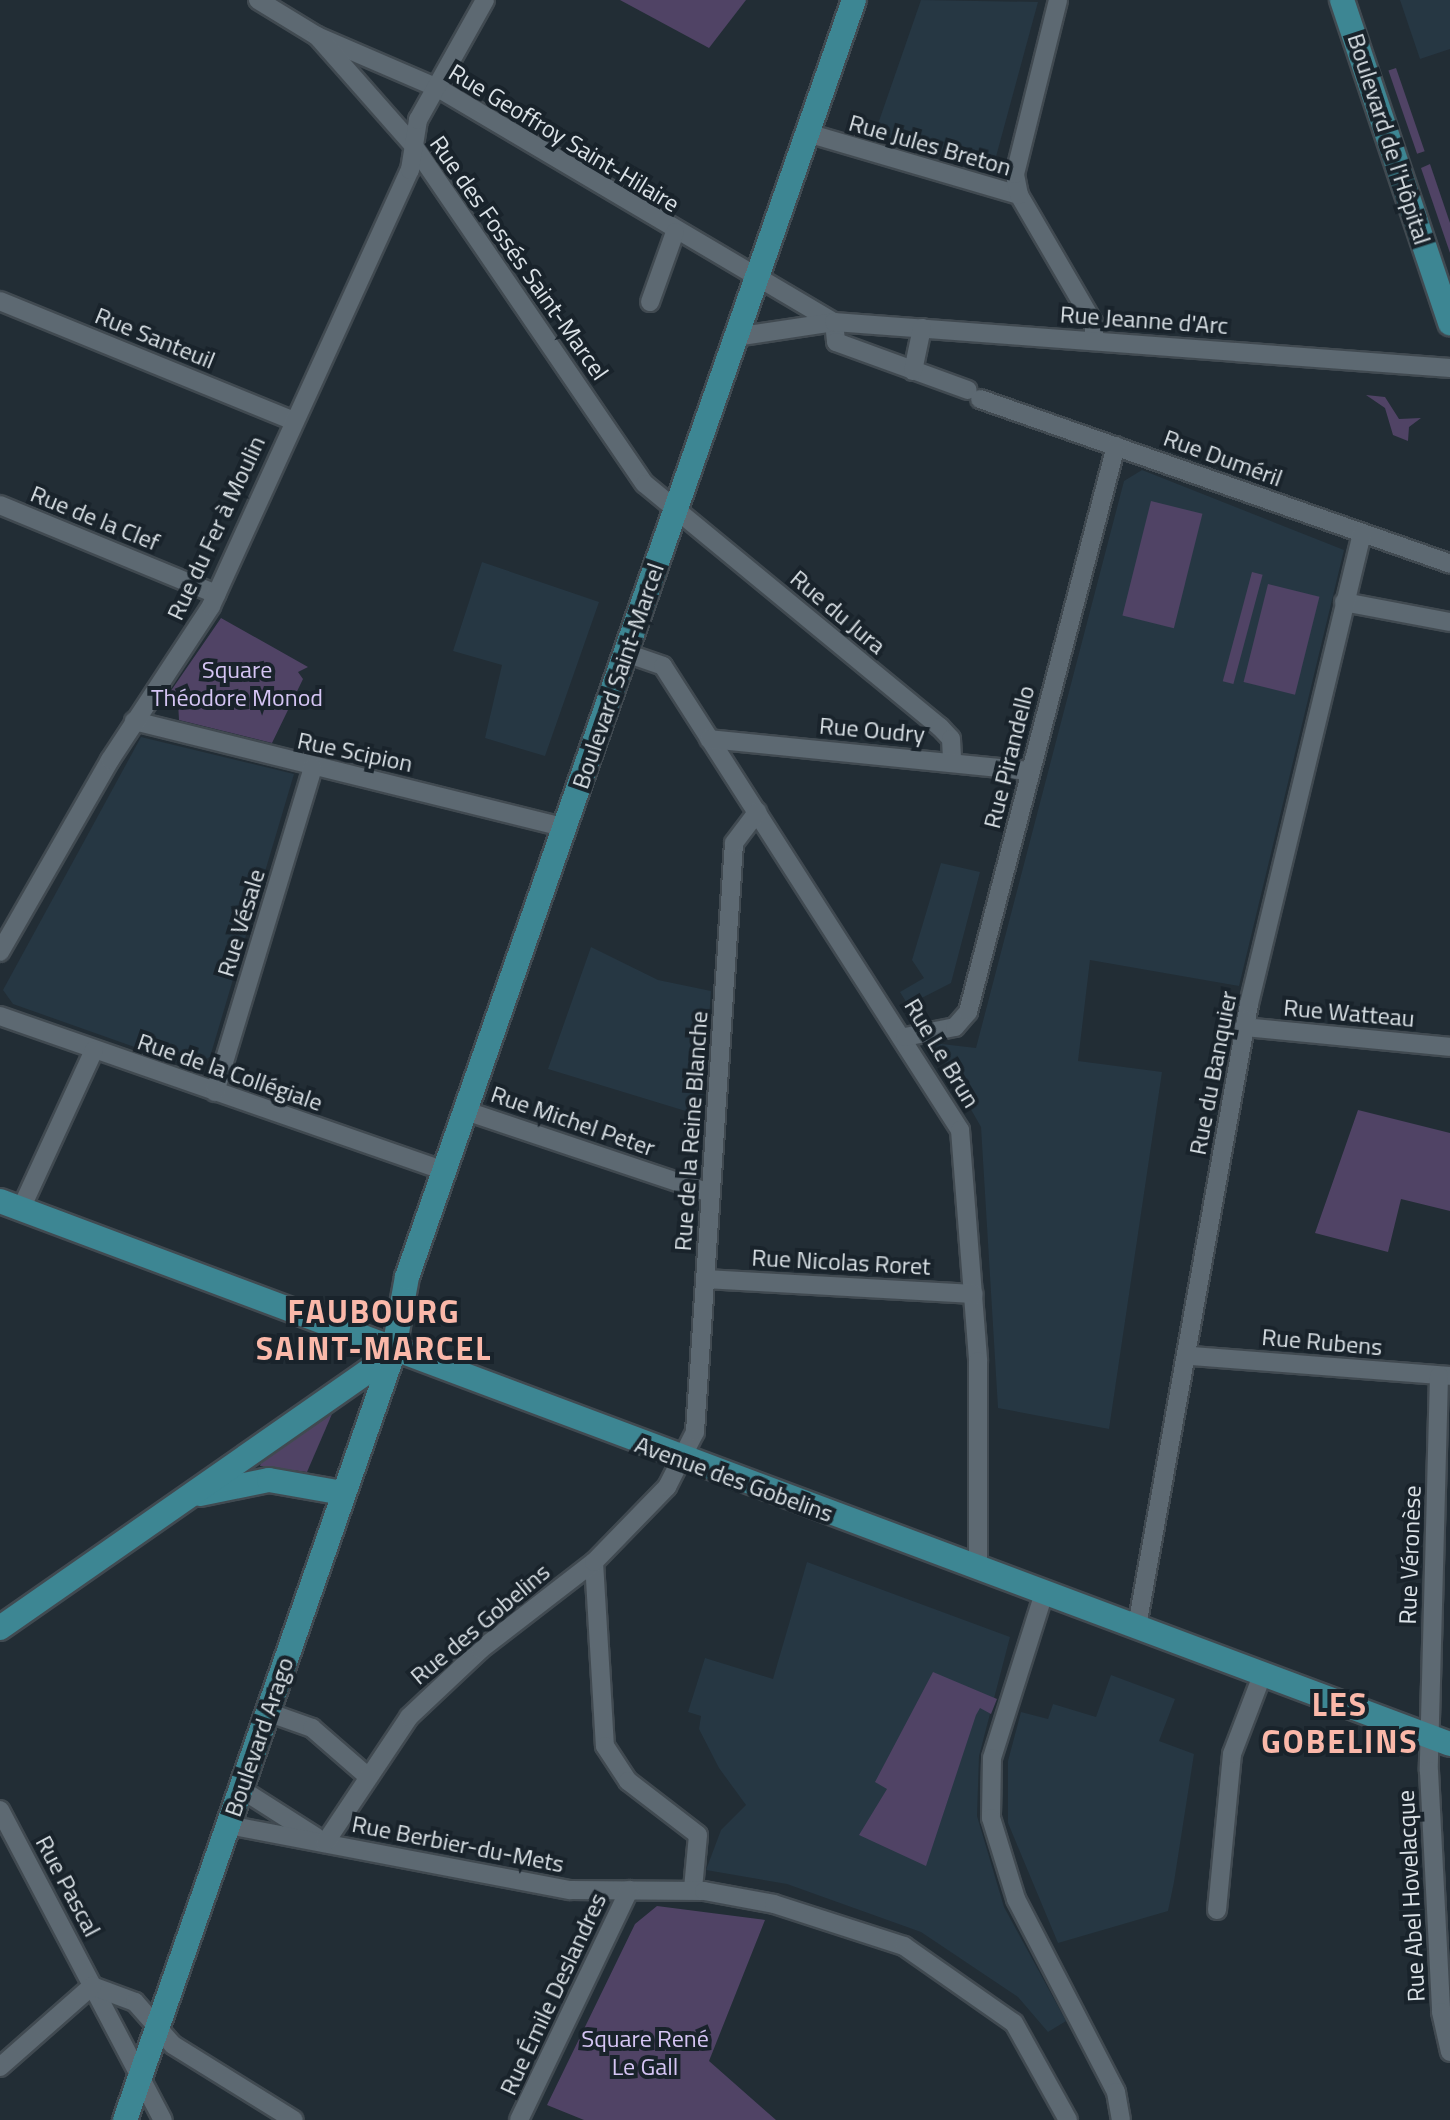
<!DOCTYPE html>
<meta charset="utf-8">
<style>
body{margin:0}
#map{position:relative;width:1450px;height:2120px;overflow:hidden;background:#222d35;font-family:"Titillium Web",sans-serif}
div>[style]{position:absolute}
.built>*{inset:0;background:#263743}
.green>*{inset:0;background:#504365;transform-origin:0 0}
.roads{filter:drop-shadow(2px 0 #414a51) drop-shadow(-2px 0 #414a51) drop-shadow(0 2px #414a51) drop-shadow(0 -2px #414a51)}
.minor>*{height:18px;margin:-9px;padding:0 9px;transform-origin:9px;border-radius:9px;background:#5d6972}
.major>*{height:24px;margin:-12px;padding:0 12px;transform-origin:12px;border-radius:12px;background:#3d8693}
span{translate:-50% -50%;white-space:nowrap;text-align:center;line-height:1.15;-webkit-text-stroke:8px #19232b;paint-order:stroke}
.street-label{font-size:24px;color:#dbe2e7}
.park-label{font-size:24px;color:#d5c5f4}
.district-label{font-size:32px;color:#fab8a9;font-weight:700;letter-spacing:2px}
</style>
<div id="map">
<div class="built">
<i style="clip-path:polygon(921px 0,1038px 2px,994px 164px,982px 170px,884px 136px,878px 124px)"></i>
<i style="clip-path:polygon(1400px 0,1450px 0,1450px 49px,1420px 59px)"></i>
<i style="clip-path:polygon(1142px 470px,1344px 550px,1239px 986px,1090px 960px,1078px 1061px,1162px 1072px,1109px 1429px,998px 1408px,981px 1127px,933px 1043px,976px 1048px,1124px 481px)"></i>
<i style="clip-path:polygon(482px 562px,599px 602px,545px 756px,485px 738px,502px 665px,453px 651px)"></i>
<i style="clip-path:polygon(141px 737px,294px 774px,210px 1057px,191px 1067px,13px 1004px,3px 990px)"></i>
<i style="clip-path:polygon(941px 863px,980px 872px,951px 983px,908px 1005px,900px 992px,924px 978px,912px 960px)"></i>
<i style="clip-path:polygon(591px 947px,658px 980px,711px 991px,702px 1116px,548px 1069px)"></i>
<i style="clip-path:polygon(807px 1562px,1010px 1637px,979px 1756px,977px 1816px,1004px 1907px,1066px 2021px,1048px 2032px,1018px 1997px,921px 1932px,787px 1884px,706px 1870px,721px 1830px,746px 1805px,719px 1768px,699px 1729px,701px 1716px,688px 1712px,705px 1658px,773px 1679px)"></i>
<i style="clip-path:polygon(1111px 1675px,1175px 1699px,1159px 1741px,1194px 1754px,1174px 1882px,1168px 1911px,1058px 1943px,1008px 1823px,1008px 1761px,1021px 1712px,1048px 1719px,1053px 1704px,1096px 1717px)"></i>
</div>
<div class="green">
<i style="clip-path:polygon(620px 0,746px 0,709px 48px)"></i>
<i style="left:1396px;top:68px;width:88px;height:8px;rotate:71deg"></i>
<i style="clip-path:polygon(1430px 164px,1450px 223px,1450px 253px,1421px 168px)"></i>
<i style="clip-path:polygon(1366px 395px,1385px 397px,1399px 419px,1421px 418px,1409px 427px,1408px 441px,1393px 435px,1385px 408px)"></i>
<i style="left:1151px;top:501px;width:53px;height:118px;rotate:14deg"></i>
<i style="left:1252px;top:572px;width:11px;height:113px;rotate:15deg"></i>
<i style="left:1268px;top:584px;width:53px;height:101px;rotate:14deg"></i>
<i style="clip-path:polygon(221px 618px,308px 667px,298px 672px,303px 679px,272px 743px,179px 720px,178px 702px,168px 695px)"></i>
<i style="clip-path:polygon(1358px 1110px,1450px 1133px,1450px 1211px,1401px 1199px,1388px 1252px,1315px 1233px)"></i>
<i style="clip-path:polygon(332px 1414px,307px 1472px,260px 1466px,261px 1462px)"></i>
<i style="clip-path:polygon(933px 1672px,997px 1699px,991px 1714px,980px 1708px,976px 1715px,926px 1866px,859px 1835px,887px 1789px,875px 1782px)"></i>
<i style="clip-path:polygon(657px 1906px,765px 1920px,709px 2061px,776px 2120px,584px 2120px,547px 2105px,635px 1924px)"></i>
</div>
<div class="roads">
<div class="minor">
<i style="left:258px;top:0;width:69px;rotate:31.4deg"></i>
<i style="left:317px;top:36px;width:132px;rotate:23.3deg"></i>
<i style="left:438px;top:88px;width:460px;rotate:30.6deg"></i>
<i style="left:317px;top:36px;width:147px;rotate:48.6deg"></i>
<i style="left:414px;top:146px;width:409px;rotate:55.7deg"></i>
<i style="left:645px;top:484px;width:382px;rotate:39.5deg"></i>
<i style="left:940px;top:727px;width:16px;rotate:47deg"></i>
<i style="left:951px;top:739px;width:22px;rotate:87deg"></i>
<i style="left:807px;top:133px;width:221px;rotate:16.3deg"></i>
<i style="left:1019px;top:195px;width:149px;rotate:59.8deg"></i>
<i style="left:1094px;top:324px;width:16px;rotate:90deg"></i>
<i style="left:1019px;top:195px;width:21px;rotate:-101deg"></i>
<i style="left:1015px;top:174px;width:179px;rotate:-76.1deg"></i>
<i style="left:0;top:301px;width:314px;rotate:22.2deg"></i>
<i style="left:650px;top:302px;width:74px;rotate:-70.3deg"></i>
<i style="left:834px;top:322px;width:20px;rotate:84deg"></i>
<i style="left:836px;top:342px;width:140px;rotate:20deg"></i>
<i style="left:735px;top:337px;width:100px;rotate:-8.6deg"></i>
<i style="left:834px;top:322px;width:618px;rotate:4.27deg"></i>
<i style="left:913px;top:371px;width:44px;rotate:-78.2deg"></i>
<i style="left:980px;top:399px;width:498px;rotate:19.3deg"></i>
<i style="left:0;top:505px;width:234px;rotate:22.4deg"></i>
<i style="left:1344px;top:602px;width:108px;rotate:10.7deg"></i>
<i style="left:626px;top:653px;width:39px;rotate:19deg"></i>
<i style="left:663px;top:666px;width:551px;rotate:57.38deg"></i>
<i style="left:960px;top:1130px;width:232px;rotate:85.5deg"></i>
<i style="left:978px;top:1361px;width:208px;rotate:90deg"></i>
<i style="left:134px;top:721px;width:445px;rotate:13.9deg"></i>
<i style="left:709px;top:739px;width:323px;rotate:5.7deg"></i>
<i style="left:0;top:952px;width:221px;rotate:-60.2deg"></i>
<i style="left:110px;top:760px;width:184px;rotate:-56.7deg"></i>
<i style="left:211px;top:606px;width:479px;rotate:-65.5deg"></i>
<i style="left:410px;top:170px;width:51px;rotate:-80.9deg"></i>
<i style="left:418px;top:120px;width:137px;rotate:-60.8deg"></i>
<i style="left:0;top:1016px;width:471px;rotate:19.2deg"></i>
<i style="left:1244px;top:1027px;width:207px;rotate:5.5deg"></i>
<i style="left:905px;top:1037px;width:51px;rotate:-11.3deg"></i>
<i style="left:955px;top:1027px;width:20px;rotate:-49deg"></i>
<i style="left:968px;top:1012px;width:585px;rotate:-75.35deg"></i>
<i style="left:215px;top:1092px;width:339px;rotate:-73.2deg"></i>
<i style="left:466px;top:1111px;width:257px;rotate:18.6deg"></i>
<i style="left:20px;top:1211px;width:177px;rotate:-65.3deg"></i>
<i style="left:705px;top:1279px;width:269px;rotate:3.2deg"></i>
<i style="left:1191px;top:1356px;width:260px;rotate:4.4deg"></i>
<i style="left:1439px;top:1376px;width:395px;rotate:91.5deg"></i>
<i style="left:1429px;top:1771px;width:241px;rotate:87.1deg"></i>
<i style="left:1441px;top:2012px;width:41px;rotate:77.3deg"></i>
<i style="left:594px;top:1562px;width:184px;rotate:86.6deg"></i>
<i style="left:605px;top:1746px;width:42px;rotate:56.7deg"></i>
<i style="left:628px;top:1781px;width:88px;rotate:37.6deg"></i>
<i style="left:698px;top:1835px;width:54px;rotate:95.3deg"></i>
<i style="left:1044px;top:1593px;width:173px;rotate:107.5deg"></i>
<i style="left:992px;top:1758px;width:60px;rotate:91deg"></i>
<i style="left:991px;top:1818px;width:85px;rotate:72.8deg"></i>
<i style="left:1016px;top:1899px;width:217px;rotate:62.6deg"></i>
<i style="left:1116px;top:2092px;width:28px;rotate:80deg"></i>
<i style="left:1137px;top:1626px;width:632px;rotate:-79.79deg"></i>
<i style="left:1249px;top:1004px;width:484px;rotate:-76.5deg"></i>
<i style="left:267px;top:1712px;width:48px;rotate:19.6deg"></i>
<i style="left:312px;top:1728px;width:72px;rotate:41deg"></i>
<i style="left:241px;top:1789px;width:89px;rotate:32.6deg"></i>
<i style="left:0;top:1810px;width:350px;rotate:62.3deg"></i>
<i style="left:228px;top:1825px;width:348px;rotate:10.8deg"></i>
<i style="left:570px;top:1890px;width:134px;rotate:0.4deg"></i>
<i style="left:704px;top:1891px;width:71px;rotate:10.5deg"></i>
<i style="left:774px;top:1904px;width:137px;rotate:17.9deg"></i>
<i style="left:904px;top:1946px;width:134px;rotate:35deg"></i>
<i style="left:1014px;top:2023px;width:111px;rotate:60.9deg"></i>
<i style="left:325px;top:1843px;width:151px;rotate:-56.3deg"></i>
<i style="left:409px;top:1717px;width:98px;rotate:-43.3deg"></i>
<i style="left:480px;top:1650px;width:144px;rotate:-37.7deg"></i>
<i style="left:594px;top:1562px;width:105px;rotate:-45.8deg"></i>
<i style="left:667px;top:1487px;width:62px;rotate:-63deg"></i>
<i style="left:695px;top:1432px;width:590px;rotate:-86.21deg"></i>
<i style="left:734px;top:843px;width:39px;rotate:-53deg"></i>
<i style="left:1217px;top:1910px;width:157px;rotate:-84.5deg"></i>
<i style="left:1232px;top:1754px;width:87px;rotate:-69.1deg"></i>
<i style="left:92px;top:1986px;width:46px;rotate:20.4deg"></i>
<i style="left:135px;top:2002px;width:57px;rotate:48.5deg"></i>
<i style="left:173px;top:2045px;width:142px;rotate:31.8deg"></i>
<i style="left:0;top:2067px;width:123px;rotate:-41.4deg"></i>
<i style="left:519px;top:2120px;width:255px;rotate:-64.4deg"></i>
</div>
<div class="major">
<i style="left:1342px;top:0;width:341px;rotate:71.5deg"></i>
<i style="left:0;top:1201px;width:1548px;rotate:20.53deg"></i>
<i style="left:200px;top:1494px;width:70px;rotate:-11.5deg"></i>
<i style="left:269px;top:1480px;width:75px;rotate:10deg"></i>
<i style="left:0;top:1628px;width:479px;rotate:-34.9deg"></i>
<i style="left:125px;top:2120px;width:812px;rotate:-70.72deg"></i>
<i style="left:393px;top:1354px;width:78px;rotate:-79.7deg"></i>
<i style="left:407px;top:1277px;width:1353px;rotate:-70.71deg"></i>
</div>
</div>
<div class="street-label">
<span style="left:564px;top:138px;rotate:31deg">Rue Geoffroy Saint-Hilaire</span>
<span style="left:1389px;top:139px;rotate:72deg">Boulevard de l'Hôpital</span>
<span style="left:930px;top:145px;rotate:16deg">Rue Jules Breton</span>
<span style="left:519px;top:258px;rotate:55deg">Rue des Fossés Saint-Marcel</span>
<span style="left:1144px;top:320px;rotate:4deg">Rue Jeanne d'Arc</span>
<span style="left:155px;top:338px;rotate:22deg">Rue Santeuil</span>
<span style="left:1223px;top:458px;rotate:20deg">Rue Duméril</span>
<span style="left:95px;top:518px;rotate:22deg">Rue de la Clef</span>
<span style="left:216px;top:528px;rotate:-65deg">Rue du Fer à Moulin</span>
<span style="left:838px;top:612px;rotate:40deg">Rue du Jura</span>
<span style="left:618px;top:676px;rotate:-71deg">Boulevard Saint-Marcel</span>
<span style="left:872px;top:730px;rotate:5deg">Rue Oudry</span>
<span style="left:355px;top:752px;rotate:12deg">Rue Scipion</span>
<span style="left:1009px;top:757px;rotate:-76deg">Rue Pirandello</span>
<span style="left:241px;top:923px;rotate:-73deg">Rue Vésale</span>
<span style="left:1349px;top:1013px;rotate:5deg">Rue Watteau</span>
<span style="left:942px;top:1053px;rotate:59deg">Rue Le Brun</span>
<span style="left:230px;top:1072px;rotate:19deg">Rue de la Collégiale</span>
<span style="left:1213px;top:1073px;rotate:-79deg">Rue du Banquier</span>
<span style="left:573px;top:1121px;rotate:19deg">Rue Michel Peter</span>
<span style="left:691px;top:1131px;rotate:-86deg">Rue de la Reine Blanche</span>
<span style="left:841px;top:1262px;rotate:3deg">Rue Nicolas Roret</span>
<span style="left:1322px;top:1342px;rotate:5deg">Rue Rubens</span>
<span style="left:734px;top:1479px;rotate:20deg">Avenue des Gobelins</span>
<span style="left:1410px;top:1555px;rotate:-88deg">Rue Véronèse</span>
<span style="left:480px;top:1624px;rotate:-40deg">Rue des Gobelins</span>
<span style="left:259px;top:1737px;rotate:-71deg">Boulevard Arago</span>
<span style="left:458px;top:1844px;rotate:11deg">Rue Berbier-du-Mets</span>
<span style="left:68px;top:1886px;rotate:62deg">Rue Pascal</span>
<span style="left:1411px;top:1896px;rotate:-93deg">Rue Abel Hovelacque</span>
<span style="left:553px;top:1994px;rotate:-65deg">Rue Émile Deslandres</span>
</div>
<div class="park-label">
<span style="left:237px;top:684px">Square<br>Théodore Monod</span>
<span style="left:645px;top:2053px">Square René<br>Le Gall</span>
</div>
<div class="district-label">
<span style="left:374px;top:1330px">FAUBOURG<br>SAINT-MARCEL</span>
<span style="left:1340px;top:1723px">LES<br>GOBELINS</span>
</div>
</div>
